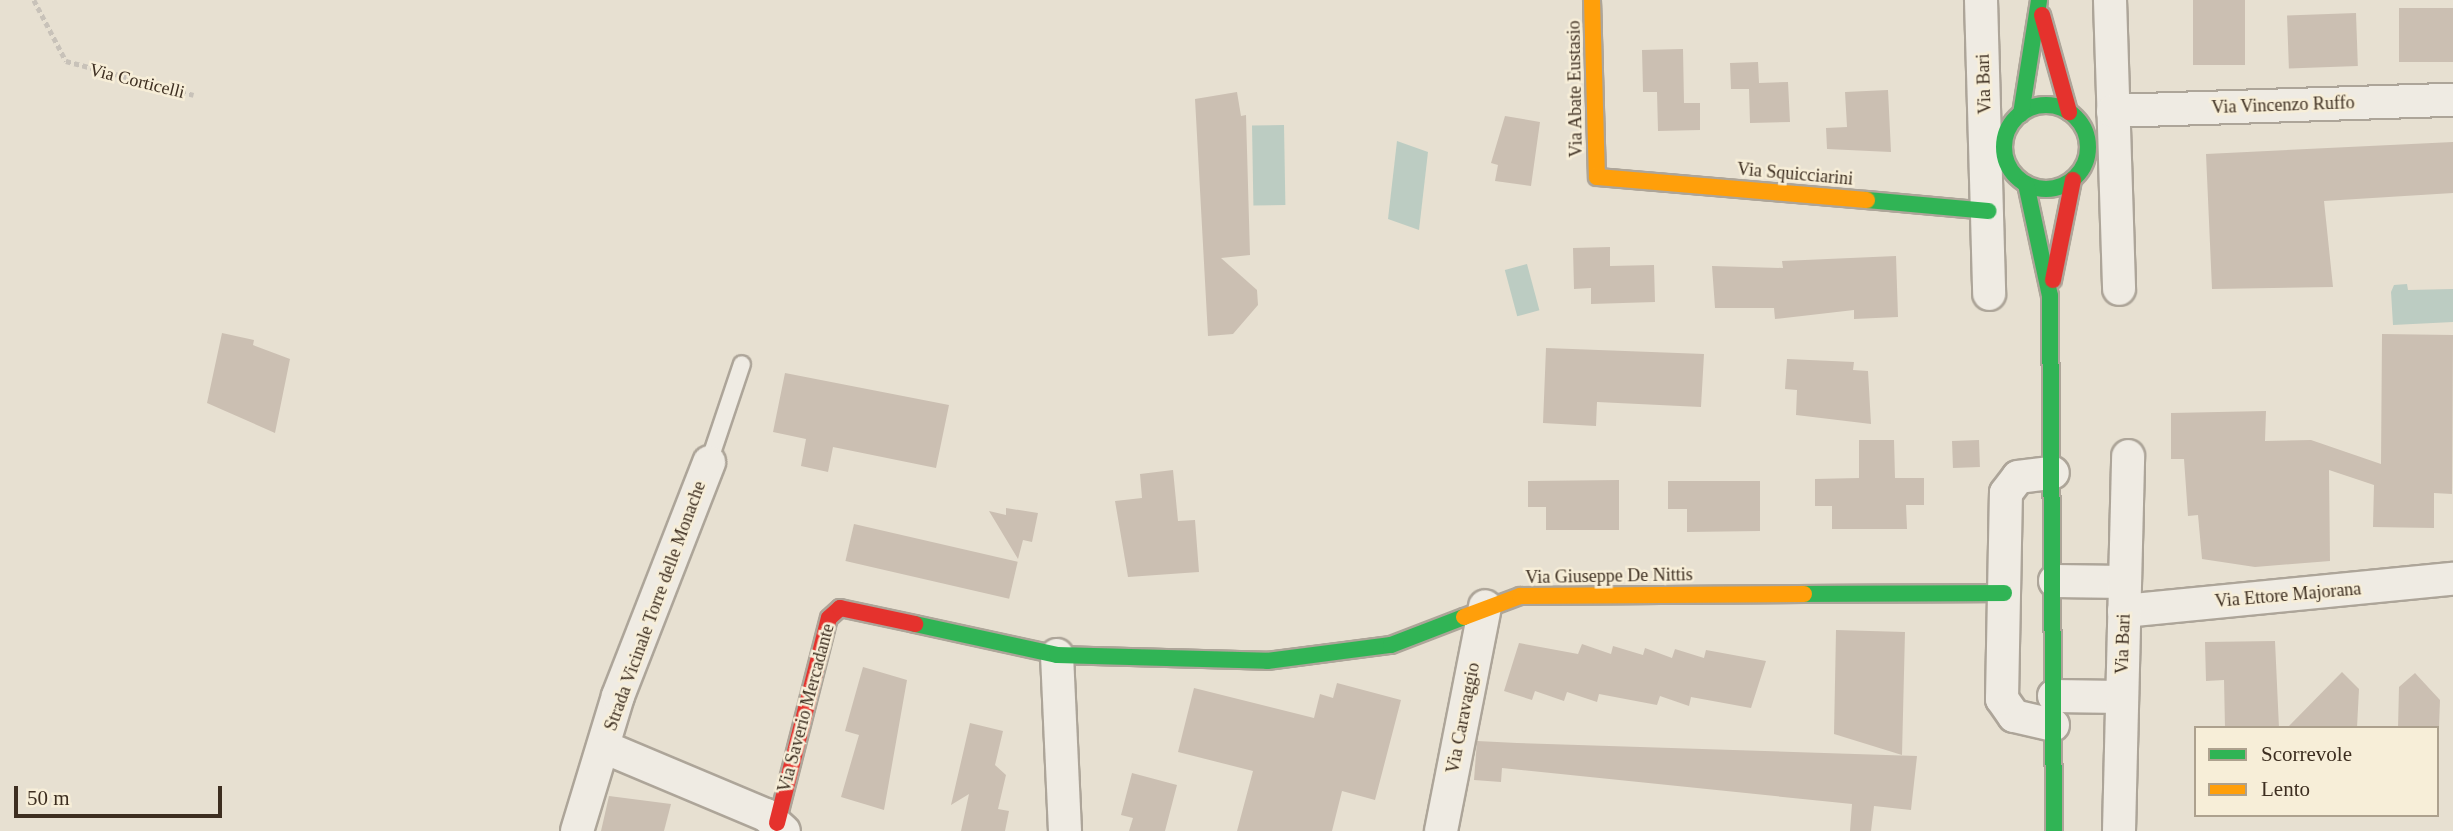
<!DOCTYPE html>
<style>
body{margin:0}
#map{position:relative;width:2453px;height:831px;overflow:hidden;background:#e7e0d1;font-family:"Times New Roman",serif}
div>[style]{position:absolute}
.water>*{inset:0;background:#bcccc2;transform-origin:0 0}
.building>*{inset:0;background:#cbbfb2;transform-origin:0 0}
.path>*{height:4.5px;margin-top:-2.25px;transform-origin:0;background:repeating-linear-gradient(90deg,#c8c2b9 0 5px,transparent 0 8.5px)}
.roads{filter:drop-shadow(2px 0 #ada599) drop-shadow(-2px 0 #ada599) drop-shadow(0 2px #ada599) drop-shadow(0 -2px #ada599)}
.lane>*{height:16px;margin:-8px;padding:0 8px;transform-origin:8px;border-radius:8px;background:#efebe3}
.street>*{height:32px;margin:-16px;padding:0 16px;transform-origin:16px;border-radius:16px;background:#efebe3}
.fast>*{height:16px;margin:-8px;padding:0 8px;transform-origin:8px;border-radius:8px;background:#30b455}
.fast>.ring{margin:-8px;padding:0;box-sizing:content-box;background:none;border:16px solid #30b455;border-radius:50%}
.slow>*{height:16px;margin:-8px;padding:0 8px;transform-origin:8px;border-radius:8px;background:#ff9f0a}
.jam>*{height:16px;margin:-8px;padding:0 8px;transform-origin:8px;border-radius:8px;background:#e5322d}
span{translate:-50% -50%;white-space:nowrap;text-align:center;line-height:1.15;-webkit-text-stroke:5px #f7eed8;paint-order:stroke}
.street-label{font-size:18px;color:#3d2e20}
.legend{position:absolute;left:2194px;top:726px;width:245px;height:91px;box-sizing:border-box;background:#f7eed8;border:2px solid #ada18e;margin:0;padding:9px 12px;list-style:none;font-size:21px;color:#3d2e20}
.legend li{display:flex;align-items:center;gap:14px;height:35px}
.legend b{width:35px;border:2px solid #ada18e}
.scale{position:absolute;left:14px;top:786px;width:208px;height:32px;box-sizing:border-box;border:4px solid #3d2e20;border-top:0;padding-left:9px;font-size:21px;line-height:24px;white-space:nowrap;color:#3d2e20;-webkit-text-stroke:5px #f7eed8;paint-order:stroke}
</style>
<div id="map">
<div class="water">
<i style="left:1284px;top:125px;width:80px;height:32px;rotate:89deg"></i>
<i style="clip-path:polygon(1397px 141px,1428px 152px,1419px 230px,1388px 219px)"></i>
<i style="left:1527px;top:264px;width:48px;height:23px;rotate:75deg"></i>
<i style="clip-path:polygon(2407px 284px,2408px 290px,2453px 289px,2453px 322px,2393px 325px,2391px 292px,2394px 285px)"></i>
</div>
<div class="building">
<i style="left:2193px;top:0;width:52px;height:65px"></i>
<i style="left:2453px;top:8px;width:54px;height:54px;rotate:90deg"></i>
<i style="left:2356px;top:13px;width:53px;height:69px;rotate:88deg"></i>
<i style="clip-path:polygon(1683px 49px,1684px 103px,1700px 103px,1700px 130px,1658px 131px,1657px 92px,1643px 92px,1642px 50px)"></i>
<i style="clip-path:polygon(1758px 62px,1759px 83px,1788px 82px,1790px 122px,1750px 123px,1749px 89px,1731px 89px,1730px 63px)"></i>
<i style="clip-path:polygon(1888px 90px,1891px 152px,1827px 149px,1826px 128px,1847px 127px,1845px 92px)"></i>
<i style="clip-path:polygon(1237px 92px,1241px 116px,1246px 115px,1250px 255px,1221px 258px,1257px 290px,1258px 305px,1233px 334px,1208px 336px,1195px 99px)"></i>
<i style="clip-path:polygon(1505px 116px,1540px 122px,1531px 186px,1495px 181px,1498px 165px,1491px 163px)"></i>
<i style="clip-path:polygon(2453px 142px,2453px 193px,2324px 201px,2333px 287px,2212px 289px,2206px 154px)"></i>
<i style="clip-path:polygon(1610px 247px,1610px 266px,1654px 265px,1655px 302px,1591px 304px,1591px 288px,1574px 289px,1573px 248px)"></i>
<i style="clip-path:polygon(1896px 256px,1898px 317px,1854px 319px,1854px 310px,1775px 319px,1774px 308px,1715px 308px,1712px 266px,1783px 268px,1782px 261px)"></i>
<i style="clip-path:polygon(222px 333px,254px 340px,253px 345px,290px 359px,275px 433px,207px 403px)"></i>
<i style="clip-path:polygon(2382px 334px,2453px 335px,2452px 494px,2434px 493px,2434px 528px,2373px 527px,2374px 485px,2329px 470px,2330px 561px,2255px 567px,2202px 559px,2198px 515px,2188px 516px,2184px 459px,2171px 459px,2171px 413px,2266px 411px,2265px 441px,2311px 440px,2381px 464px)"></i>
<i style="clip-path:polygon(1546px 348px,1704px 354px,1701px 407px,1597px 402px,1596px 426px,1543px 423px)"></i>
<i style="clip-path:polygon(1787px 359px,1854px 362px,1853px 370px,1868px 371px,1871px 424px,1796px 415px,1797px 390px,1785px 389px)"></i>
<i style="clip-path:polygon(785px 373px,949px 405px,936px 468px,833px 447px,828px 472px,801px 466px,806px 439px,773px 432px)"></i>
<i style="clip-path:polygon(1859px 440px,1894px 440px,1895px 478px,1924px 478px,1924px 505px,1906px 505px,1907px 529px,1832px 529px,1832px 506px,1815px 506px,1815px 479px,1859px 478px)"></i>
<i style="left:1979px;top:440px;width:27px;height:27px;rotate:88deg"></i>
<i style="clip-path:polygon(1173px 470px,1178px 521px,1195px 520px,1199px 572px,1128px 577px,1115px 501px,1142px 498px,1140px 474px)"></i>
<i style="clip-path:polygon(1619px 480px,1619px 530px,1546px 530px,1546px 507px,1528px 507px,1528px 481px)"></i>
<i style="clip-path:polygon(1668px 481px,1760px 481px,1760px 531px,1687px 532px,1687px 509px,1668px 509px)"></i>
<i style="clip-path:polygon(1006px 508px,1038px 513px,1032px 542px,1023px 540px,1018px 559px,989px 511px,1006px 515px)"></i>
<i style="left:854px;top:524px;width:168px;height:38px;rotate:13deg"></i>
<i style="clip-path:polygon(1836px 630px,1905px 632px,1902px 755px,1834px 734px)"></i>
<i style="clip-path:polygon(2275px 641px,2279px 728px,2225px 728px,2224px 680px,2206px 681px,2205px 642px)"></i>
<i style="clip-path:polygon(1519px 643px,1578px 654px,1582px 644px,1611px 654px,1613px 646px,1643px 655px,1645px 648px,1672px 658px,1675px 649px,1704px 658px,1706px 650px,1766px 661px,1751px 708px,1691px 697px,1689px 706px,1660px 696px,1657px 705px,1599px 694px,1597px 702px,1567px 692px,1564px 701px,1535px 691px,1532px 700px,1504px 691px)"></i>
<i style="clip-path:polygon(863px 667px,907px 680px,884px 810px,841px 797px,859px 735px,845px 731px)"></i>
<i style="clip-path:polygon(2342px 672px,2359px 689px,2357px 728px,2287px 728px)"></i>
<i style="clip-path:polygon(2415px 673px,2440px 700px,2439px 728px,2398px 728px,2399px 687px)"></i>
<i style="clip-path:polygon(1337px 683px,1401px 700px,1375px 800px,1342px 791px,1332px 831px,1237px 831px,1253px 771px,1178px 752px,1194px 688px,1314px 718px,1320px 694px,1333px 698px)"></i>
<i style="clip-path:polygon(970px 723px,1003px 731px,995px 765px,1006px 775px,998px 809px,1009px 811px,1005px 831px,961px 831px,969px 794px,951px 805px)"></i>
<i style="clip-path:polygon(1477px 741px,1517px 743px,1917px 756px,1911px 810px,1874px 806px,1871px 831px,1850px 831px,1852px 804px,1502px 768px,1501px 782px,1474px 780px)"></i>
<i style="clip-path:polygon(1132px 773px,1177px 785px,1165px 831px,1129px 831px,1133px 818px,1121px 815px)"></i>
<i style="clip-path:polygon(609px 796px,671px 804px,664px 831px,601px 831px)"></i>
</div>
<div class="path">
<i style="left:34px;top:0;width:69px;rotate:62.3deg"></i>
<i style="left:66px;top:61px;width:132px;rotate:14.9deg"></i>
</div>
<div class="roads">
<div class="lane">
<i style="left:709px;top:462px;width:103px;rotate:-71.4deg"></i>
</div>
<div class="street">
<i style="left:1981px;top:0;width:294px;rotate:88.4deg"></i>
<i style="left:2110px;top:0;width:289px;rotate:88.2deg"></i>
<i style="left:2113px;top:111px;width:340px;rotate:-1.9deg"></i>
<i style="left:2055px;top:581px;width:70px;rotate:0.8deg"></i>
<i style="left:2124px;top:611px;width:331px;rotate:-5.6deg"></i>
<i style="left:1057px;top:655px;width:176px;rotate:87.4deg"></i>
<i style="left:2054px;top:696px;width:67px;rotate:0.9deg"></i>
<i style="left:2053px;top:725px;width:40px;rotate:-167deg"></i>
<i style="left:2014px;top:716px;width:21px;rotate:-125deg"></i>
<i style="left:2002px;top:699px;width:206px;rotate:-88.9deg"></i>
<i style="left:2006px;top:493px;width:20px;rotate:-53deg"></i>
<i style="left:2018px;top:477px;width:35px;rotate:-7deg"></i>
<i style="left:604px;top:747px;width:176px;rotate:22.8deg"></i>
<i style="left:766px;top:815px;width:24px;rotate:42deg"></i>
<i style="left:577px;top:831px;width:141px;rotate:-73.1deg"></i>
<i style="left:618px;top:696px;width:251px;rotate:-68.7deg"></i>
<i style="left:1441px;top:831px;width:229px;rotate:-78.9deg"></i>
<i style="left:2119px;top:831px;width:375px;rotate:-88.6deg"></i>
</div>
<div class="fast">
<i class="ring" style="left:2004px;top:105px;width:68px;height:68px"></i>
<i style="left:2021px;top:114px;width:115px;rotate:-81deg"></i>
<i style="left:2026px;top:184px;width:115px;rotate:77.9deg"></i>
<i style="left:2050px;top:296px;width:535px;rotate:89.57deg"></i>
<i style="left:1867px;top:200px;width:122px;rotate:5.2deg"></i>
<i style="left:1804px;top:594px;width:200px;rotate:-0.3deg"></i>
<i style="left:915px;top:624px;width:145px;rotate:12.3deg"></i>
<i style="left:1057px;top:655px;width:210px;rotate:1.6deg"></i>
<i style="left:1267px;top:661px;width:125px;rotate:-7.4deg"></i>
<i style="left:1391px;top:645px;width:78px;rotate:-21deg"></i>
</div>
<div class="slow">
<i style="left:1592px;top:0;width:177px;rotate:88.4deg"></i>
<i style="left:1597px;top:177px;width:271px;rotate:4.9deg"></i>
<i style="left:1464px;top:617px;width:60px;rotate:-20.6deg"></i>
<i style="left:1520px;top:596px;width:284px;rotate:-0.4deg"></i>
</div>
<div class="jam">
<i style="left:2042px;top:15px;width:101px;rotate:74.4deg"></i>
<i style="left:2053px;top:280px;width:102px;rotate:-78.7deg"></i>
<i style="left:777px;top:823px;width:211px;rotate:-75.8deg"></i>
<i style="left:829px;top:618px;width:15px;rotate:-42deg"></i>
<i style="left:840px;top:608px;width:77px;rotate:12deg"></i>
</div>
</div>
<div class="street-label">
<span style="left:137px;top:81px;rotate:14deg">Via Corticelli</span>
<span style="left:1984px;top:84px;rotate:-92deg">Via Bari</span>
<span style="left:1575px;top:89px;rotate:-91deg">Via Abate Eustasio</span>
<span style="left:2283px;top:105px;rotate:-2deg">Via Vincenzo Ruffo</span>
<span style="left:1795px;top:174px;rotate:5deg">Via Squicciarini</span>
<span style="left:1609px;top:576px;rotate:-1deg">Via Giuseppe De Nittis</span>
<span style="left:2288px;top:595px;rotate:-5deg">Via Ettore Majorana</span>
<span style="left:655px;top:606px;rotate:-70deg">Strada Vicinale Torre delle Monache</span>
<span style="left:2123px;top:644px;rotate:-88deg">Via Bari</span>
<span style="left:806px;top:708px;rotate:-75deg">Via Saverio Mercadante</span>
<span style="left:1463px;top:718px;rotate:-79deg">Via Caravaggio</span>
</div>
<ul class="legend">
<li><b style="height:9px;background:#30b455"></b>Scorrevole</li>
<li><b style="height:9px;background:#ff9f0a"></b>Lento</li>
</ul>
<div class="scale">50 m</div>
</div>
